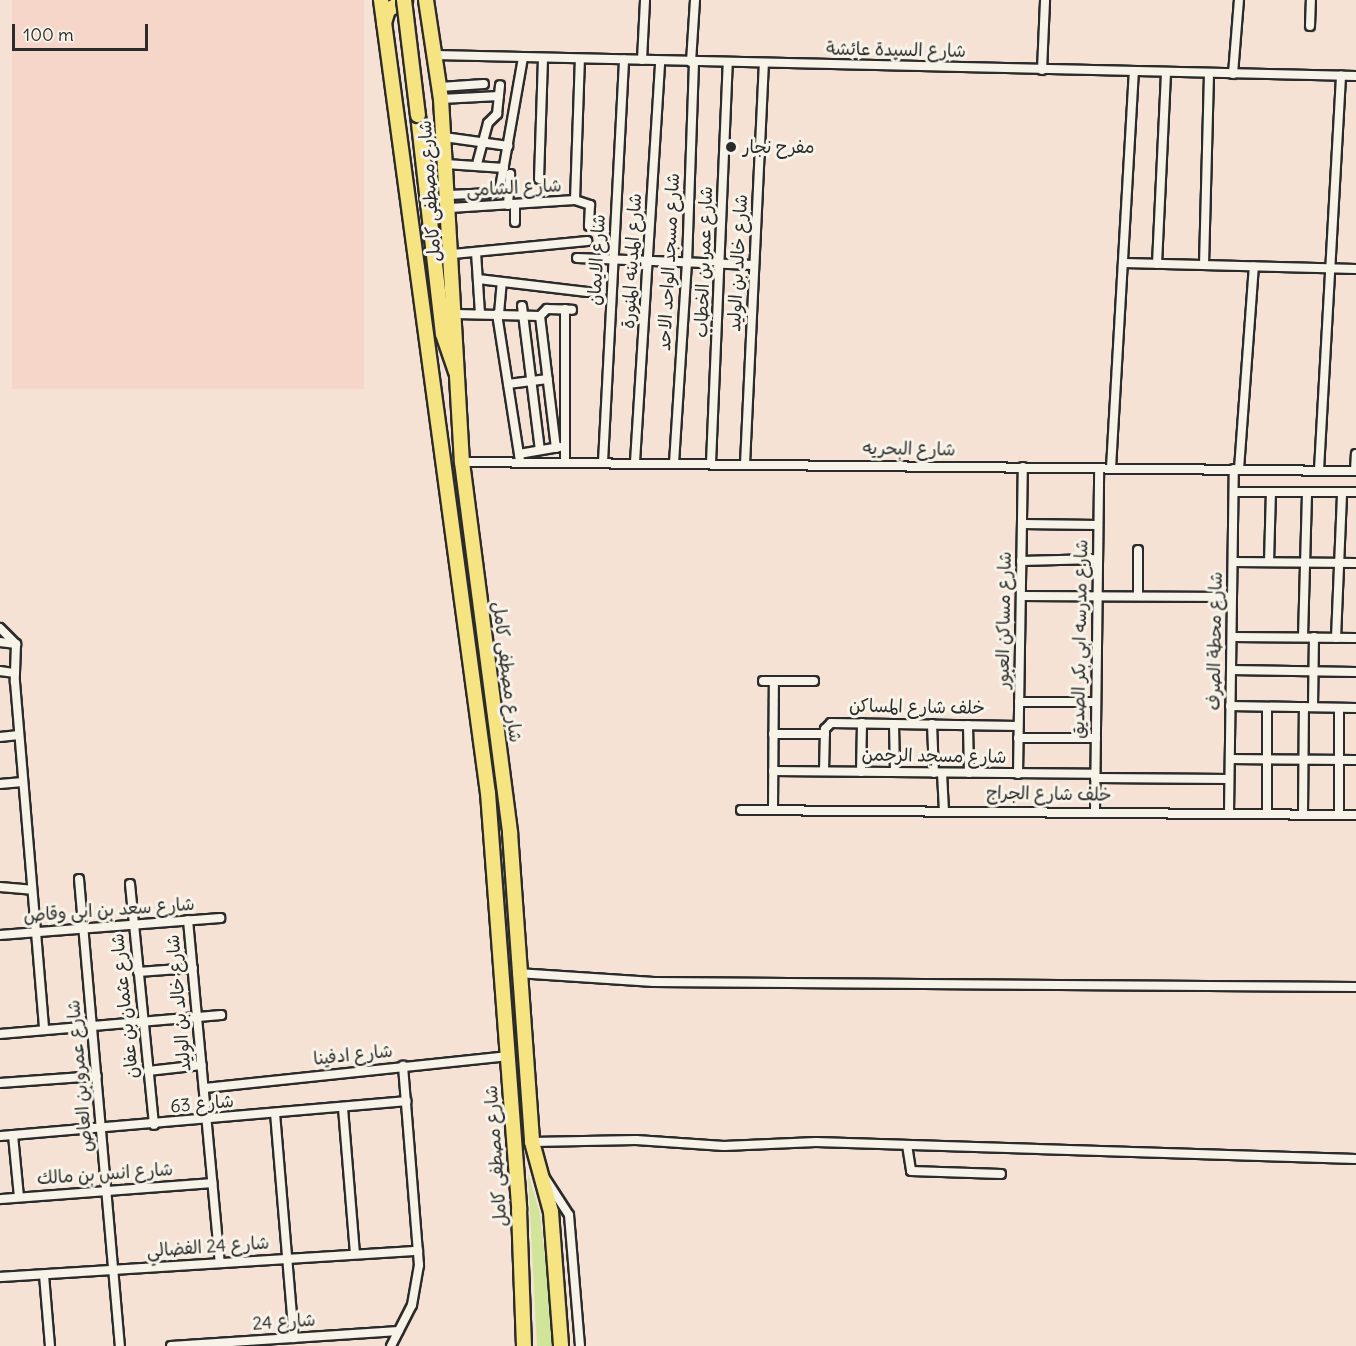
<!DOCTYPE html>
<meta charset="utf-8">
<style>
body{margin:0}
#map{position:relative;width:1356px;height:1346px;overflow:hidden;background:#f6e2d5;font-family:Delius,"Playpen Sans Arabic",sans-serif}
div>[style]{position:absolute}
.built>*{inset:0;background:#f5d6c8;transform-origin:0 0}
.green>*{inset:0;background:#d1e59a}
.roads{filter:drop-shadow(2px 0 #2b2b2b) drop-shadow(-2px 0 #2b2b2b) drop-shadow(0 2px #2b2b2b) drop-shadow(0 -2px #2b2b2b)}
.street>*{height:8px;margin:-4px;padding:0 4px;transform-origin:4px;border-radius:4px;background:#f7f3e8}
.primary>*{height:14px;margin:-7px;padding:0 7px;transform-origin:7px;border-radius:7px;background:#f6e381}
.bridges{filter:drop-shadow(2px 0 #2b2b2b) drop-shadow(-2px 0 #2b2b2b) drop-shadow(0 2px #2b2b2b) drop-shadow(0 -2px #2b2b2b)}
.primary-bridge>*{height:14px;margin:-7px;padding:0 7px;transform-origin:7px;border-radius:7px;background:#f6e381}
.dots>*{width:16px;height:16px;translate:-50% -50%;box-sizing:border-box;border:3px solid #f7f3e8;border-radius:50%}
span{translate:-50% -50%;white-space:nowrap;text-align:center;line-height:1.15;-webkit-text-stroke:6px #f7f3e8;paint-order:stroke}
.street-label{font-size:18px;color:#2b2b2b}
.poi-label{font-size:18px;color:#2b2b2b}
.left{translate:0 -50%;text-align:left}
.scale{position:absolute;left:12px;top:24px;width:136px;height:27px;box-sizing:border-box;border:3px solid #2b2b2b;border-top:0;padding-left:8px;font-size:18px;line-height:21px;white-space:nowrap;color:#2b2b2b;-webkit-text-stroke:4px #f7f3e8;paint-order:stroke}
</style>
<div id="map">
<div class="built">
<i style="left:12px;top:0;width:352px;height:389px"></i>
</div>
<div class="green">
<i style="clip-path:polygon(528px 1173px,540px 1214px,555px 1346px,537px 1346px)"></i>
</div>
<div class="roads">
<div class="street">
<i style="left:1310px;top:26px;width:26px;rotate:-88deg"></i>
<i style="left:435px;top:55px;width:921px;rotate:1.31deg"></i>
<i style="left:642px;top:60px;width:60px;rotate:-87.1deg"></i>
<i style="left:691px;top:62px;width:62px;rotate:-86.3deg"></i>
<i style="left:1042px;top:70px;width:70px;rotate:-87.5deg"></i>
<i style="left:1233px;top:74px;width:74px;rotate:-85.4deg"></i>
<i style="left:440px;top:87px;width:44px;rotate:-3.9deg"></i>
<i style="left:441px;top:99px;width:58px;rotate:-3deg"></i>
<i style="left:444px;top:137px;width:65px;rotate:8deg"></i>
<i style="left:446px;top:164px;width:58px;rotate:3.9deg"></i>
<i style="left:477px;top:164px;width:42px;rotate:-75deg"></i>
<i style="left:488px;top:123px;width:13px;rotate:-45deg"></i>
<i style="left:497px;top:114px;width:29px;rotate:-84deg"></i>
<i style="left:539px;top:179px;width:121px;rotate:-88.1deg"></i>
<i style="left:449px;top:195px;width:44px;rotate:-2.6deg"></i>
<i style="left:493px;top:193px;width:9px;rotate:-36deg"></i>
<i style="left:500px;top:188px;width:133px;rotate:-80deg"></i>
<i style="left:575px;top:200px;width:16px;rotate:18deg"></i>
<i style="left:590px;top:205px;width:21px;rotate:93deg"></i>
<i style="left:508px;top:205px;width:31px;rotate:-86deg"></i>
<i style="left:515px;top:205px;width:17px;rotate:90deg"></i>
<i style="left:450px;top:208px;width:125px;rotate:-3.7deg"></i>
<i style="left:575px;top:200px;width:141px;rotate:-88deg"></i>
<i style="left:476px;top:252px;width:62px;rotate:86.3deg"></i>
<i style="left:453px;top:254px;width:135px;rotate:-5.5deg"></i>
<i style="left:577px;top:258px;width:177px;rotate:2.3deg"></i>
<i style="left:1125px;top:263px;width:231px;rotate:1.5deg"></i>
<i style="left:1157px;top:264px;width:191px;rotate:-87.3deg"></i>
<i style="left:1204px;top:265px;width:192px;rotate:-88.5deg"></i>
<i style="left:478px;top:279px;width:110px;rotate:6.8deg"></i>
<i style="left:522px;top:306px;width:145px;rotate:82.9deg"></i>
<i style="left:565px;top:309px;width:153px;rotate:90deg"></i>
<i style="left:456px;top:314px;width:84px;rotate:1.4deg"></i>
<i style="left:540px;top:316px;width:133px;rotate:83.1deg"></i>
<i style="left:497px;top:314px;width:149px;rotate:81.1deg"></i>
<i style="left:499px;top:314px;width:32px;rotate:-85deg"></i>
<i style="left:540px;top:316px;width:10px;rotate:-45deg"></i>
<i style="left:547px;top:309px;width:25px;rotate:2deg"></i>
<i style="left:508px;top:384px;width:40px;rotate:-7.1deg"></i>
<i style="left:519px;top:454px;width:41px;rotate:-9.9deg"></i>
<i style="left:462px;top:462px;width:894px;rotate:0.58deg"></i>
<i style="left:603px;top:462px;width:403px;rotate:-87deg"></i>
<i style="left:635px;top:462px;width:402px;rotate:-86.4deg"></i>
<i style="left:674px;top:463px;width:200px;rotate:-86.3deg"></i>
<i style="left:687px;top:263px;width:201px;rotate:-88deg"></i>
<i style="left:711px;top:463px;width:401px;rotate:-87.6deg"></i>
<i style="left:745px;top:464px;width:401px;rotate:-87.3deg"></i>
<i style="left:1111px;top:468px;width:397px;rotate:-86.7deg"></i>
<i style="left:1239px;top:469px;width:203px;rotate:-85.8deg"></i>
<i style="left:1319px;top:470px;width:395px;rotate:-86.8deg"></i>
<i style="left:1355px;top:471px;width:17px;rotate:-87deg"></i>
<i style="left:1234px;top:492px;width:122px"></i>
<i style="left:1022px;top:524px;width:76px;rotate:0.8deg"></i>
<i style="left:1138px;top:550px;width:46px;rotate:90deg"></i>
<i style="left:1021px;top:561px;width:77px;rotate:-1.5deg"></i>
<i style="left:1233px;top:562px;width:123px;rotate:0.5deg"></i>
<i style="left:1269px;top:562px;width:70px;rotate:-88.4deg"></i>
<i style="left:1021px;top:596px;width:211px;rotate:0.3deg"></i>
<i style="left:0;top:628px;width:23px;rotate:45deg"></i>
<i style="left:16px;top:644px;width:38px;rotate:92deg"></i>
<i style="left:15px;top:682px;width:349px;rotate:85.2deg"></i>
<i style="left:1232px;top:637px;width:124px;rotate:0.5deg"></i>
<i style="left:1303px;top:637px;width:145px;rotate:-88.4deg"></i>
<i style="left:1336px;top:638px;width:146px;rotate:-87.6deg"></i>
<i style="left:0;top:642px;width:16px;rotate:7deg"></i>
<i style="left:1231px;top:670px;width:125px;rotate:0.9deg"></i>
<i style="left:0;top:671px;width:15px;rotate:8deg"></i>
<i style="left:763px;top:681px;width:51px"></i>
<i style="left:1019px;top:702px;width:77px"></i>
<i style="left:1230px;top:706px;width:126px;rotate:0.9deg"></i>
<i style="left:1313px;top:707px;width:70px;rotate:-89.2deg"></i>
<i style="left:1339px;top:708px;width:106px;rotate:90deg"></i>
<i style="left:894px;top:724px;width:48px;rotate:88.8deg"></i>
<i style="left:932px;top:724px;width:49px;rotate:87.7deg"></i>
<i style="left:968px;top:725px;width:48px;rotate:88.8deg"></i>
<i style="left:773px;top:734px;width:52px"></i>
<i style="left:0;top:737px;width:19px;rotate:-6deg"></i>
<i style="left:1018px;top:738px;width:78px"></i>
<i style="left:1230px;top:759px;width:126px;rotate:0.5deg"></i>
<i style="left:773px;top:771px;width:322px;rotate:0.5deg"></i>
<i style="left:824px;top:771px;width:42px;rotate:-88.6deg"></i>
<i style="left:825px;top:729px;width:8px;rotate:-45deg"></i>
<i style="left:831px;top:723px;width:187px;rotate:0.9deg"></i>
<i style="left:861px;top:772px;width:49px;rotate:-88.8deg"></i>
<i style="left:942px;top:773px;width:38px;rotate:87deg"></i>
<i style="left:1018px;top:774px;width:307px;rotate:-89.1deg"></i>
<i style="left:1095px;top:778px;width:134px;rotate:0.4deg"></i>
<i style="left:0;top:784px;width:23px;rotate:-5deg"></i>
<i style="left:741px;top:810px;width:615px;rotate:0.47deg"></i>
<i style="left:773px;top:810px;width:129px;rotate:-89.6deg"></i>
<i style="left:1095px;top:811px;width:343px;rotate:-89.3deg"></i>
<i style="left:1229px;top:813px;width:344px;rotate:-89.2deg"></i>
<i style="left:1267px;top:813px;width:106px;rotate:-90deg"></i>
<i style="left:1303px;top:814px;width:107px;rotate:-89.5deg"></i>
<i style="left:79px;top:879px;width:469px;rotate:85deg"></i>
<i style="left:130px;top:884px;width:242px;rotate:84.3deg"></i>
<i style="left:0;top:887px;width:32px;rotate:5deg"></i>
<i style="left:188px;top:920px;width:344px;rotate:84.7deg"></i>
<i style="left:0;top:935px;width:221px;rotate:-4.4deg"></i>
<i style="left:138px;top:972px;width:55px;rotate:-4.2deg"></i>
<i style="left:517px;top:973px;width:137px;rotate:3.8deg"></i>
<i style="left:654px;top:982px;width:702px;rotate:0.41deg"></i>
<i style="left:0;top:1034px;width:222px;rotate:-4.9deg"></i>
<i style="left:148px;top:1071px;width:54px;rotate:-6.3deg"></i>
<i style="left:0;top:1083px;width:97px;rotate:-4.1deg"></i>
<i style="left:204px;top:1088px;width:305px;rotate:-6deg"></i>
<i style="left:343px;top:1108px;width:146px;rotate:85.3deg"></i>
<i style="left:275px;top:1113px;width:226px;rotate:85.2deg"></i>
<i style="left:13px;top:1135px;width:62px;rotate:84.5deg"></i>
<i style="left:0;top:1136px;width:408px;rotate:-4.9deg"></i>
<i style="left:532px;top:1142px;width:104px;rotate:-1.1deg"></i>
<i style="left:636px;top:1140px;width:88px;rotate:3.9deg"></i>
<i style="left:724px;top:1146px;width:92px;rotate:-2.5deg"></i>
<i style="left:816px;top:1142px;width:540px;rotate:1.8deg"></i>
<i style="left:907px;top:1145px;width:26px;rotate:81deg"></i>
<i style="left:911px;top:1171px;width:90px;rotate:1.9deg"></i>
<i style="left:545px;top:1178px;width:44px;rotate:57deg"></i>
<i style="left:569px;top:1215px;width:131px;rotate:85.2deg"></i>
<i style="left:0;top:1199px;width:213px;rotate:-4.3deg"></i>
<i style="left:44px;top:1275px;width:71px;rotate:85.2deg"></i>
<i style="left:0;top:1277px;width:419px;rotate:-3.6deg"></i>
<i style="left:171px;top:1346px;width:228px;rotate:-3.8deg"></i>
<i style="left:391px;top:1346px;width:46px;rotate:-62.9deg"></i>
<i style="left:412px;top:1305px;width:41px;rotate:-80.1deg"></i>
<i style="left:419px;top:1265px;width:200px;rotate:-94.6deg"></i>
</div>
<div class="primary">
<i style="left:381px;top:0;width:800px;rotate:82.32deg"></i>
<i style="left:488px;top:793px;width:418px;rotate:85.7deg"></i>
<i style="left:519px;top:1210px;width:136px;rotate:87.9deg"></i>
<i style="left:426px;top:0;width:100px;rotate:81.4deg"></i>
<i style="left:441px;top:99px;width:364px;rotate:86.7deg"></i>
<i style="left:462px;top:462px;width:374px;rotate:82.6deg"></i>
<i style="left:510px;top:833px;width:310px;rotate:85.9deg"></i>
<i style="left:532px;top:1142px;width:73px;rotate:74.8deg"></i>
<i style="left:551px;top:1212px;width:134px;rotate:85.7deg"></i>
<i style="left:384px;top:23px;width:14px;rotate:-73deg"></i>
<i style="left:388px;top:10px;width:20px;rotate:-30deg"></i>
<i style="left:418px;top:115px;width:220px;rotate:83.5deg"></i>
<i style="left:443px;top:334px;width:40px;rotate:71.1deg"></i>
</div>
</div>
<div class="bridges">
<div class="primary-bridge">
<i style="left:404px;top:0;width:116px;rotate:83.1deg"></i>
</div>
</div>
<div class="dots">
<i style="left:731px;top:147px;background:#2b2b2b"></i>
</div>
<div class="street-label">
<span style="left:896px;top:50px;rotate:1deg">شارع السيدة عائشة</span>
<span style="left:514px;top:188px;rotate:-3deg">شارع الشامى</span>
<span style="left:430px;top:191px;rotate:-94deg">شارع مصطفى كامل</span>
<span style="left:597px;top:260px;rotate:-87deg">شارع الايمان</span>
<span style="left:632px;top:261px;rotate:-87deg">شارع المدينه المنورة</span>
<span style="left:669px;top:262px;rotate:-87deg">شارع مسجد الواحد الاحد</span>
<span style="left:704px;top:262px;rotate:-88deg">شارع عمر بن الخطاب</span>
<span style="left:738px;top:263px;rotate:-87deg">شارع خالد بن الوليد</span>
<span style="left:909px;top:449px;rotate:1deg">شارع البحريه</span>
<span style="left:1004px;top:620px;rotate:-89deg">شارع مساكن العبور</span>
<span style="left:1080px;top:639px;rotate:-89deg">شارع مدرسه ابى بكر الصديق</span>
<span style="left:1215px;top:641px;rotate:-89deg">شارع محطة الصرف</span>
<span style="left:507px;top:672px;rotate:83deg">شارع مصطفى كامل</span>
<span style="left:917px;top:707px;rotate:1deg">خلف شارع المساكن</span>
<span style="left:934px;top:756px;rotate:1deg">شارع مسجد الرحمن</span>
<span style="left:1049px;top:794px;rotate:1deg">خلف شارع الجراج</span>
<span style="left:109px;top:910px;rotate:-4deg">شارع سعد بن ابى وقاص</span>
<span style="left:179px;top:1003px;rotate:-95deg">شارع خالد بن الوليد</span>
<span style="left:125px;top:1006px;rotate:-96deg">شارع عثمان بن عفان</span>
<span style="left:353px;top:1055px;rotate:-6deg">شارع ادفينا</span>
<span style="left:80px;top:1076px;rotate:-95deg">شارع عمرو بن العاص</span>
<span style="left:202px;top:1104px;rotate:-5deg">شارع 63</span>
<span style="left:496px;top:1156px;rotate:-94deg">شارع مصطفى كامل</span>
<span style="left:105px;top:1174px;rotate:-4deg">شارع انس بن مالك</span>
<span style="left:208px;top:1247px;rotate:-4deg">شارع 24 الفضالي</span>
<span style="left:284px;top:1322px;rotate:-4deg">شارع 24</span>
</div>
<div class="poi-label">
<span class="left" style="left:743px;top:147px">مفرح نجار</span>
</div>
<div class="scale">100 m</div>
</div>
